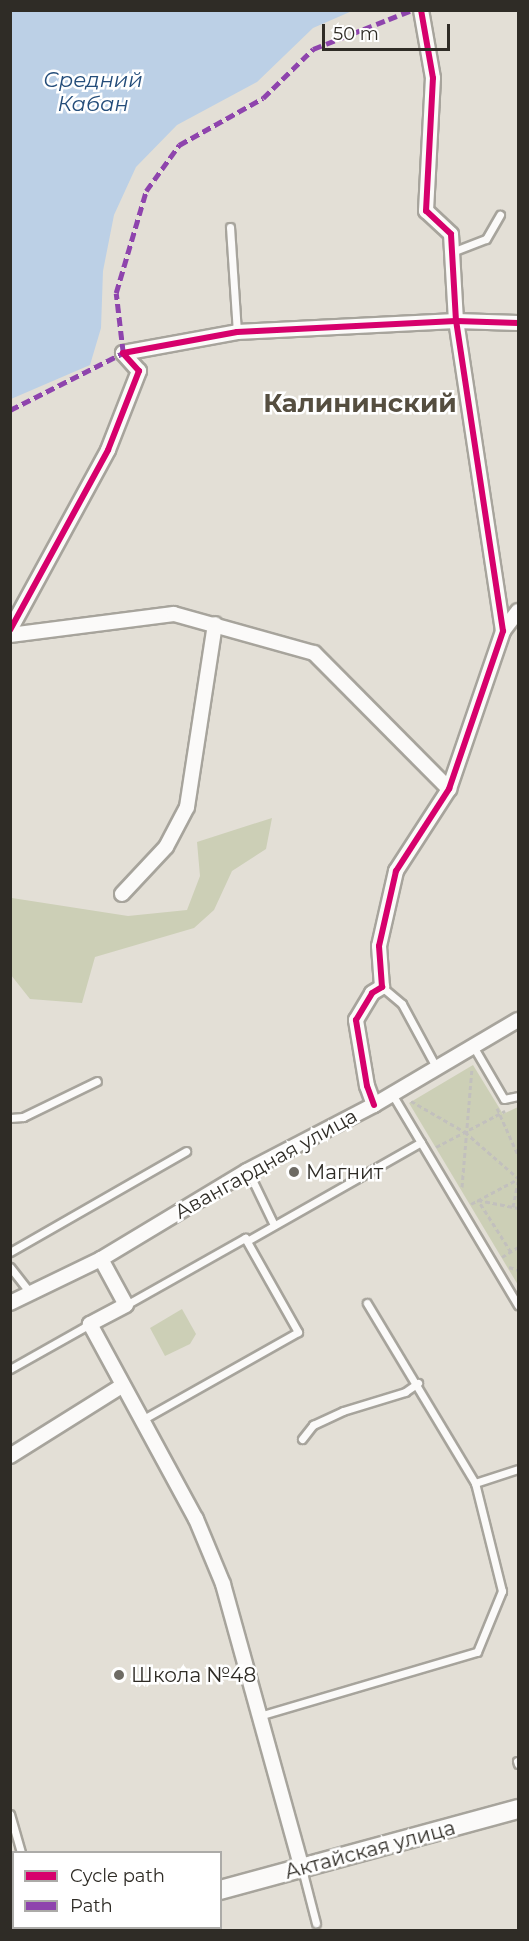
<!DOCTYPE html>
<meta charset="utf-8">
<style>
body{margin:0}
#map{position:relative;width:529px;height:1941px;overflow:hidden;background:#e3dfd6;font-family:Montserrat,sans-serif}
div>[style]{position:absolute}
.green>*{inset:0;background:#cccfb6}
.water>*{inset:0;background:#bcd0e6}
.path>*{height:3px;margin-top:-1.5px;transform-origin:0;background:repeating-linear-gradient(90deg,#c2c0bd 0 4.5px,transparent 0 7.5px)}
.roads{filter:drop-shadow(2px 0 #a7a49c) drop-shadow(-2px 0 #a7a49c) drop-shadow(0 2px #a7a49c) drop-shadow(0 -2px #a7a49c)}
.service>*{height:7px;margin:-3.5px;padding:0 3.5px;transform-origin:3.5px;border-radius:3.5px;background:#fbfaf9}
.minor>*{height:14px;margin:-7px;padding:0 7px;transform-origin:7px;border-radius:7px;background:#fbfaf9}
.tertiary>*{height:18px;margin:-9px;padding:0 9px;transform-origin:9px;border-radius:9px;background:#fbfaf9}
.quiet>*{height:4.5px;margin-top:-2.25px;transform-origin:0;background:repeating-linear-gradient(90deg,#8e44ad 0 9px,transparent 0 13.5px)}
.cycleway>*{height:6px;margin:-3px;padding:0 3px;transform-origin:3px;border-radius:3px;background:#d6006c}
.dots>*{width:16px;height:16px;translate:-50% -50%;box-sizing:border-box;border:3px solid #fff;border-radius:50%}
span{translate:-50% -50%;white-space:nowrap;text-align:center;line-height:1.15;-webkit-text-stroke:5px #fff;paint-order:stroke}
.street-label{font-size:20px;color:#2f2c26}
.poi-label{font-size:20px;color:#2f2c26}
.left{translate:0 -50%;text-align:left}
.water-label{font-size:21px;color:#244d7a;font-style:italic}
.district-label{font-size:26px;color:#554e40;font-weight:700}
.frame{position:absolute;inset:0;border:12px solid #2f2c26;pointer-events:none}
.legend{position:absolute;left:12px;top:1851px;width:210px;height:78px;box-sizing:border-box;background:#fff;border:2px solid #acaba8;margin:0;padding:8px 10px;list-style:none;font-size:18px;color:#2f2c26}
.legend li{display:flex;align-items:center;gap:12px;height:30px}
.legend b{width:30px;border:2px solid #acaba8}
.scale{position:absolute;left:322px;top:24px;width:128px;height:27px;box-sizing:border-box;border:3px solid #2f2c26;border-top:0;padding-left:8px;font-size:18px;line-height:21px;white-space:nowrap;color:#2f2c26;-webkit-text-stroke:4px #fff;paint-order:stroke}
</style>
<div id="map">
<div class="green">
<i style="clip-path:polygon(272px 818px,266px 849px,232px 871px,214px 910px,194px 928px,95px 957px,82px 1003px,30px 999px,11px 975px,12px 898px,128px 916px,187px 910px,200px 876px,197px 842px)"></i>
<i style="clip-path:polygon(473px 1065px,503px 1114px,518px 1107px,518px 1285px,409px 1103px)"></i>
<i style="clip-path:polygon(182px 1309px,196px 1334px,190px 1344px,165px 1356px,150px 1328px)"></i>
</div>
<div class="water">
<i style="clip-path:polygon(11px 10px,352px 11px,313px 28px,257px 82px,177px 125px,136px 167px,114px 215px,103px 271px,101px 328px,90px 365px,11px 399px)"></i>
</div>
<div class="path">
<i style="left:411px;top:1101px;width:62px;rotate:29.9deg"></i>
<i style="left:465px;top:1132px;width:70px;rotate:41deg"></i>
<i style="left:497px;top:1108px;width:51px;rotate:65.9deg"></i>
<i style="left:436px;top:1147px;width:78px;rotate:-27.6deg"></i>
<i style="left:462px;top:1187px;width:119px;rotate:-85.2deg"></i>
<i style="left:471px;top:1204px;width:53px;rotate:-28deg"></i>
<i style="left:513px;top:1207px;width:26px;rotate:-79deg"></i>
<i style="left:511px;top:1252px;width:62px;rotate:-122.4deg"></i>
<i style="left:478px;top:1200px;width:41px;rotate:11.3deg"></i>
<i style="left:502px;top:1257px;width:19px;rotate:-32deg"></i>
<i style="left:509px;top:1267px;width:9px;rotate:18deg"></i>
<i style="left:151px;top:1928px;width:2px;rotate:63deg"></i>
</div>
<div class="roads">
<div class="service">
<i style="left:230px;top:227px;width:105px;rotate:86.2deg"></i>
<i style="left:452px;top:252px;width:36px;rotate:-21deg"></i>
<i style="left:486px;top:239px;width:28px;rotate:-60deg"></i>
<i style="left:382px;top:987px;width:26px;rotate:40deg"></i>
<i style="left:402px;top:1004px;width:72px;rotate:61.6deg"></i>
<i style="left:473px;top:1046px;width:61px;rotate:59.7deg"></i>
<i style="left:504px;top:1099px;width:14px;rotate:-12deg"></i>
<i style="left:392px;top:1094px;width:246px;rotate:59.2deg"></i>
<i style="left:10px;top:1118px;width:13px;rotate:-4deg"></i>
<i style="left:23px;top:1117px;width:82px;rotate:-25.9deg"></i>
<i style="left:248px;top:1171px;width:60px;rotate:64.3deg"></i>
<i style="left:247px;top:1241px;width:200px;rotate:-29.6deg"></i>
<i style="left:10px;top:1252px;width:203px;rotate:-29.8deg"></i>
<i style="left:10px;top:1267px;width:33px;rotate:52deg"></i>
<i style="left:126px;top:1305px;width:137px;rotate:-29.4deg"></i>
<i style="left:245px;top:1238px;width:108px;rotate:60.6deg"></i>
<i style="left:298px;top:1332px;width:179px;rotate:150.6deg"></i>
<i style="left:10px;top:1369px;width:92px;rotate:-29.4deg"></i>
<i style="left:302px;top:1439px;width:18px;rotate:-52deg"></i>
<i style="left:313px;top:1425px;width:33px;rotate:-25deg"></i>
<i style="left:343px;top:1411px;width:65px;rotate:-17deg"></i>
<i style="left:405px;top:1392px;width:16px;rotate:-35deg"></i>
<i style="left:475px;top:1483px;width:45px;rotate:-18deg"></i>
<i style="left:259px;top:1716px;width:227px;rotate:-16.4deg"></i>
<i style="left:477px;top:1652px;width:66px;rotate:-67.7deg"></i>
<i style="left:502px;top:1591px;width:111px;rotate:-104deg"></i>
<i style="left:475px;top:1483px;width:210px;rotate:-121deg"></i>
<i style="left:517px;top:1761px;width:3px;rotate:72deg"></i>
<i style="left:10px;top:1814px;width:40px;rotate:74deg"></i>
<i style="left:302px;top:1869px;width:56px;rotate:75.5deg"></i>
<i style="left:10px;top:1877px;width:4px;rotate:-14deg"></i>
<i style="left:43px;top:1928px;width:2px;rotate:63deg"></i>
</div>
<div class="minor">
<i style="left:10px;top:630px;width:205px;rotate:-61.4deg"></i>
<i style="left:108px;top:450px;width:85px;rotate:-68.6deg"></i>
<i style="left:139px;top:371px;width:24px;rotate:-132deg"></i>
<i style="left:123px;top:353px;width:116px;rotate:-10.4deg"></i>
<i style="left:237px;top:332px;width:219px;rotate:-2.9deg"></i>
<i style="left:456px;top:321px;width:62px;rotate:1.8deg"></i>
<i style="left:503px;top:631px;width:25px;rotate:-53deg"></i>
<i style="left:10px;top:635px;width:165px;rotate:-7.3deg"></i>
<i style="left:174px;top:614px;width:145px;rotate:15.6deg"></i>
<i style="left:314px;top:653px;width:192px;rotate:45.2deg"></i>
<i style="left:122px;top:894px;width:64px;rotate:-46.9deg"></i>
<i style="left:166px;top:847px;width:45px;rotate:-62.3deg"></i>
<i style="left:187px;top:807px;width:185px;rotate:-81.3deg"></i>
<i style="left:374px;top:1105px;width:20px;rotate:-110deg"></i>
<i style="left:367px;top:1086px;width:67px;rotate:-99.5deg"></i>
<i style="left:356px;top:1020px;width:31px;rotate:-59deg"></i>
<i style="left:372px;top:993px;width:12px;rotate:-31deg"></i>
<i style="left:382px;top:987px;width:41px;rotate:-94.2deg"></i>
<i style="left:379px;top:946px;width:77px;rotate:-77.2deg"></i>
<i style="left:396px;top:871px;width:98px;rotate:-57.1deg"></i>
<i style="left:449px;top:789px;width:167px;rotate:-71.1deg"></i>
<i style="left:503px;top:631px;width:314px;rotate:-98.6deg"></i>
<i style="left:456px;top:321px;width:87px;rotate:-93.3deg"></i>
<i style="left:451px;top:234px;width:34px;rotate:-137deg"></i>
<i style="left:426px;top:211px;width:133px;rotate:-87deg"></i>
<i style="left:433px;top:78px;width:69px;rotate:-100deg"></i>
<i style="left:101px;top:1259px;width:52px;rotate:61.5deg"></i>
<i style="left:126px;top:1305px;width:41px;rotate:152.2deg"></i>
<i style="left:90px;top:1324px;width:222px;rotate:61.5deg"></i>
<i style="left:196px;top:1519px;width:70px;rotate:67.4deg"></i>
<i style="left:223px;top:1584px;width:296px;rotate:74.5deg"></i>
<i style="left:10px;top:1303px;width:101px;rotate:-25.8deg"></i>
<i style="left:101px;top:1259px;width:170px;rotate:-31.1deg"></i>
<i style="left:247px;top:1171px;width:143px;rotate:-27.5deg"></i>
<i style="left:374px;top:1105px;width:167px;rotate:-30.6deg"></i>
<i style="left:10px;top:1456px;width:133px;rotate:-32.1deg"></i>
</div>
<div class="tertiary">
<i style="left:220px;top:1890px;width:309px;rotate:-15.2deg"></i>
<i style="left:68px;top:1930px;width:12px;rotate:-9deg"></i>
</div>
</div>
<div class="quiet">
<i style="left:10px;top:410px;width:127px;rotate:-26.8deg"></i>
<i style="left:123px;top:353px;width:60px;rotate:-96.7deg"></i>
<i style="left:116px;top:293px;width:106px;rotate:-73.6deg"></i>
<i style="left:146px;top:191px;width:57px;rotate:-54.3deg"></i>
<i style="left:179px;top:145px;width:96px;rotate:-29.2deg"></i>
<i style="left:263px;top:98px;width:70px;rotate:-44.4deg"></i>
<i style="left:313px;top:49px;width:106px;rotate:-21.5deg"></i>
</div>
<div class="cycleway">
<i style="left:10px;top:630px;width:205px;rotate:-61.4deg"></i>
<i style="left:108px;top:450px;width:85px;rotate:-68.6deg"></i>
<i style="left:139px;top:371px;width:24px;rotate:-132deg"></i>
<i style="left:123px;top:353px;width:116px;rotate:-10.4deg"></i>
<i style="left:237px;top:332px;width:219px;rotate:-2.9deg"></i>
<i style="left:456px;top:321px;width:62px;rotate:1.8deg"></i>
<i style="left:374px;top:1105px;width:20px;rotate:-110deg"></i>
<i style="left:367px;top:1086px;width:67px;rotate:-99.5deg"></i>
<i style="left:356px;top:1020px;width:31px;rotate:-59deg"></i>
<i style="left:372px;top:993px;width:12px;rotate:-31deg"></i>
<i style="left:382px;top:987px;width:41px;rotate:-94.2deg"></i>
<i style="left:379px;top:946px;width:77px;rotate:-77.2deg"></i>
<i style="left:396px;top:871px;width:98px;rotate:-57.1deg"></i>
<i style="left:449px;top:789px;width:167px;rotate:-71.1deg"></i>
<i style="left:503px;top:631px;width:314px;rotate:-98.6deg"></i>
<i style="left:456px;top:321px;width:87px;rotate:-93.3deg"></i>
<i style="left:451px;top:234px;width:34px;rotate:-137deg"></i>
<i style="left:426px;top:211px;width:133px;rotate:-87deg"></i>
<i style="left:433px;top:78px;width:69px;rotate:-100deg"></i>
</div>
<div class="dots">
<i style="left:294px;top:1172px;background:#6e6b64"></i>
<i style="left:119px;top:1675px;background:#6e6b64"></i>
</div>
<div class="street-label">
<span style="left:266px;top:1164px;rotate:-29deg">Авангардная улица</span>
<span style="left:370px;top:1850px;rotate:-15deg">Актайская улица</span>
</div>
<div class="poi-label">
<span class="left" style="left:306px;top:1172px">Магнит</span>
<span class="left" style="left:131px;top:1675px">Школа №48</span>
</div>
<div class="water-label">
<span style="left:93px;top:92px">Средний<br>Кабан</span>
</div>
<div class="district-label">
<span style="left:360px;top:404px">Калининский</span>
</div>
<div class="frame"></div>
<ul class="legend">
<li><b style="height:8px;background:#d6006c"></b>Cycle path</li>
<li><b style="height:8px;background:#8e44ad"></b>Path</li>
</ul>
<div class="scale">50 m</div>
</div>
